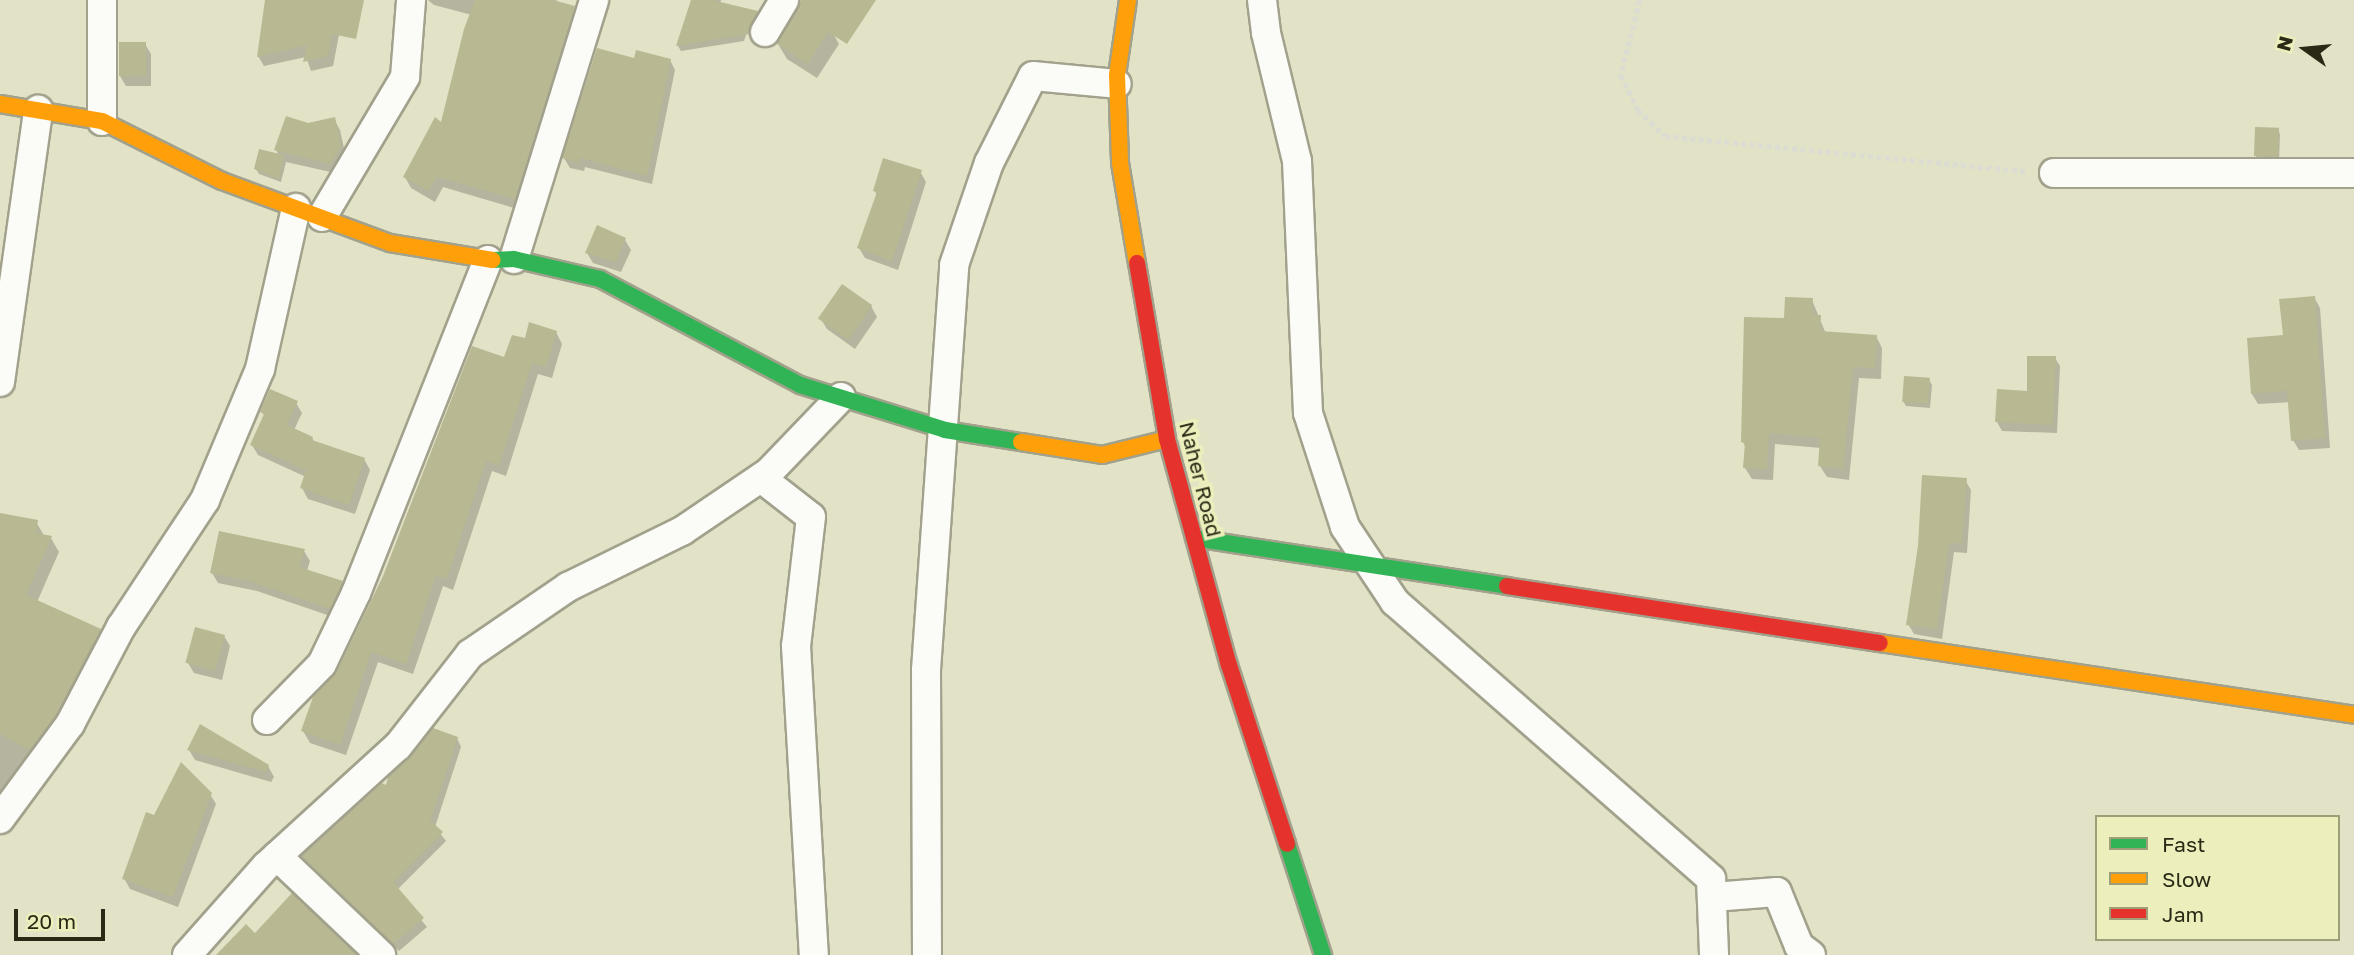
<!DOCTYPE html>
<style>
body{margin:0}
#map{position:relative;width:2354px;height:955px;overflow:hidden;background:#e2e2c7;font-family:"Golos Text",sans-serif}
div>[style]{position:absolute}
.shadow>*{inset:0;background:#0003}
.building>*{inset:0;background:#b8b892;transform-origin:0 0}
.path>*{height:4.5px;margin-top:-2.25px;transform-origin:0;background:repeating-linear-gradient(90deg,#dcdcd3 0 5px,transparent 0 8.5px)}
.roads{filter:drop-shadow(2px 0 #a1a18c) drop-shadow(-2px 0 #a1a18c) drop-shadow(0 2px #a1a18c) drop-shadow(0 -2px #a1a18c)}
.street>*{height:28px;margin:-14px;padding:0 14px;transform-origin:14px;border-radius:14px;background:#fbfbf7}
.fast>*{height:16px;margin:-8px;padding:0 8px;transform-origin:8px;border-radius:8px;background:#30b455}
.slow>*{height:16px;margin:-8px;padding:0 8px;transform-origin:8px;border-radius:8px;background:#ff9f0a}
.jam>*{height:16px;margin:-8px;padding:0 8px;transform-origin:8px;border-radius:8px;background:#e5322d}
span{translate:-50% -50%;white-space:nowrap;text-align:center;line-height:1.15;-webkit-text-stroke:7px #eceebb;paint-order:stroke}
.street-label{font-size:21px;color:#292916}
.legend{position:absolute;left:2095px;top:815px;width:245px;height:126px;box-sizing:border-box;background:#eceebb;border:2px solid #9e9f79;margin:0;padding:9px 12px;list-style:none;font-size:21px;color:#292916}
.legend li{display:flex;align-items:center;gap:14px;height:35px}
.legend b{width:35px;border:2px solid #9e9f79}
.north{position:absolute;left:2270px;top:14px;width:70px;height:70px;-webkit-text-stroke:5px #eceebb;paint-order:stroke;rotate:285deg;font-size:19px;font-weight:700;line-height:28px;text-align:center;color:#292916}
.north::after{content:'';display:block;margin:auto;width:24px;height:32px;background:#292916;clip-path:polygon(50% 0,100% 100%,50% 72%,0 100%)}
.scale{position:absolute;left:14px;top:909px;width:91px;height:32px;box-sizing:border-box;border:4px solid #292916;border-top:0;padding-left:9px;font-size:21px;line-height:24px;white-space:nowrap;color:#292916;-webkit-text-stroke:5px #eceebb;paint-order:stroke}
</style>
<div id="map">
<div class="shadow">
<i style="clip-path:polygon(267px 0,343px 0,345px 4px,333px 66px,311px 71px,306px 57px,264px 66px,258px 56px)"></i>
<i style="clip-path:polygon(428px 0,557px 0,555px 2px,574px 8px,580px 19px,521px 210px,443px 187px,435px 202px,411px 188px,405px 177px,442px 125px,472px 15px,434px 5px)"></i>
<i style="clip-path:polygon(693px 0,721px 0,720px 4px,752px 17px,744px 41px,681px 51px,678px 46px)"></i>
<i style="clip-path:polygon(830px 28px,839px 44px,817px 78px,787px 59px,778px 44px)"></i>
<i style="clip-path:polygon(145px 44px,151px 54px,151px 86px,126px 86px,120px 76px)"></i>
<i style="clip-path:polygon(635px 60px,670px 60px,675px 70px,652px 184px,585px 167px,584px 171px,570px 168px,564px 158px)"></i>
<i style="clip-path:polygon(334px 119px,340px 130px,346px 157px,335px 173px,286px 162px,281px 182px,259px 174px,256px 169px,279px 155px,276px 150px,307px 125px)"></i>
<i style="clip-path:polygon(2278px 130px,2280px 134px,2279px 161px,2259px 161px,2256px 156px)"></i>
<i style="clip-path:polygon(920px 171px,926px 182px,898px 270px,865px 258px,859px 248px,877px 196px,875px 191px)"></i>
<i style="clip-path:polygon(625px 240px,631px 250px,621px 272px,593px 263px,587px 253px)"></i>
<i style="clip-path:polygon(2314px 297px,2320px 308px,2330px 448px,2299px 450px,2293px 440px,2290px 402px,2258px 404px,2252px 394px,2284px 336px)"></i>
<i style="clip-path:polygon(1812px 300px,1826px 334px,1876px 336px,1882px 348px,1881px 379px,1859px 378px,1849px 480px,1827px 477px,1820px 466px,1821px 448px,1775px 444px,1773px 480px,1752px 479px,1745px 468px,1746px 448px,1743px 442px,1786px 320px)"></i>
<i style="clip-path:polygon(871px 306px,877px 317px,855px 349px,827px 329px,821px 319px)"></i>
<i style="clip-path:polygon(556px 332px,562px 344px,552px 378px,538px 374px,506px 476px,492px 471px,453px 590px,443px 586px,413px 674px,378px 662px,346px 755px,310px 743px,303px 731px,338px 672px,505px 359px,526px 341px)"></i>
<i style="clip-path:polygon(2055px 358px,2060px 366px,2057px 433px,2002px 431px,1997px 422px,2028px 392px)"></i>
<i style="clip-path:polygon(1929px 380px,1932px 385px,1930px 408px,1906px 406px,1903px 401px)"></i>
<i style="clip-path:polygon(296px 403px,302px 413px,294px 430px,312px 438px,315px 443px,364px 459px,370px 470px,355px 514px,308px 499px,302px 488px,306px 477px,258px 455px,252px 445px,265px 417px,262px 412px)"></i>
<i style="clip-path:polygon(1965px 480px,1971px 490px,1967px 553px,1954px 552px,1942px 639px,1914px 634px,1908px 624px)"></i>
<i style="clip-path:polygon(0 522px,36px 522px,45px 537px,51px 538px,59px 552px,37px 602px,99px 630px,108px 645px,39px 764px,26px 757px,14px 798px,0 812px)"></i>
<i style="clip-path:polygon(304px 551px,310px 561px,307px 571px,342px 583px,348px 593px,336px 618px,257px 591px,218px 583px,212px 573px)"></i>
<i style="clip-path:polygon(224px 636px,230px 646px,222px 680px,194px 673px,188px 663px)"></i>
<i style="clip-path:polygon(457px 738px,461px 747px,435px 827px,446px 841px,397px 890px,427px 927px,399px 951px,304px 857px,387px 787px)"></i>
<i style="clip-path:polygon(189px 750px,268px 766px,274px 777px,271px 782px,195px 760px)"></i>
<i style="clip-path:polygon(210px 794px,216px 804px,178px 907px,130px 889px,124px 878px,154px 817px)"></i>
</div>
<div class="building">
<i style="clip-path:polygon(265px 0,364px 0,356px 39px,332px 34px,328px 56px,303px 62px,307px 45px,257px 57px)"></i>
<i style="clip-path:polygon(475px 0,553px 0,575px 6px,515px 199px,437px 177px,428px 191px,403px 177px,435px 117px,441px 122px,464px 29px)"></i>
<i style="clip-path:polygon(691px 0,712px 0,758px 11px,749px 34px,676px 46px)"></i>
<i style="clip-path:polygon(801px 0,876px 0,847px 44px,828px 32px,808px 64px,776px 43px)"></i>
<i style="left:119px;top:42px;width:27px;height:34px"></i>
<i style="clip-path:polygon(597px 48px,634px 58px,636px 50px,671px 59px,647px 176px,580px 158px,579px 163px,562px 158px)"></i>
<i style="clip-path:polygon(286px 116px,308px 123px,335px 117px,341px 146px,330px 164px,274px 150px)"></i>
<i style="left:2255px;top:127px;width:24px;height:29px;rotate:2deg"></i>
<i style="clip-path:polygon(259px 149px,284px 155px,279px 179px,254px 169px)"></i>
<i style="clip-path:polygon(883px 158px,922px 170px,892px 261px,857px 248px,877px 192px,873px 191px)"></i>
<i style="clip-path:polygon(597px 225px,626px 238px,616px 262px,585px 253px)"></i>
<i style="left:842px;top:284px;width:37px;height:42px;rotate:35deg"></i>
<i style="clip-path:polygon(2315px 296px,2325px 438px,2291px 441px,2287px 391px,2251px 394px,2247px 338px,2283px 335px,2279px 299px)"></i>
<i style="clip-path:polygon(1785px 297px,1813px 298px,1812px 315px,1821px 315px,1820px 331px,1877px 335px,1875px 368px,1853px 367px,1843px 469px,1818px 466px,1820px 438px,1769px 433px,1767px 469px,1743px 468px,1745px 443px,1741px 442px,1744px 317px,1784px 318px)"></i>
<i style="clip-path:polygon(529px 322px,557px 331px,546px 367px,532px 363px,499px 466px,486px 460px,447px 579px,436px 575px,406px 664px,371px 652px,340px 745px,301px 731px,313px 697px,337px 671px,383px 576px,472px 346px,504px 357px,512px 335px,525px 338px)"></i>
<i style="clip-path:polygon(2027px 356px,2056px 356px,2053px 425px,1995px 422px,1997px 389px,2027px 391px)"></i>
<i style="left:1904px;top:376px;width:26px;height:26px;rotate:4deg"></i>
<i style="clip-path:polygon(270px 389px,298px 401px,287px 425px,313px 437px,312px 440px,365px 458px,349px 505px,300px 488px,306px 470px,250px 445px,264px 414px,260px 412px)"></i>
<i style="clip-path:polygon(1922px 475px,1967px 478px,1962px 543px,1949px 543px,1937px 629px,1906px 625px,1918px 546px)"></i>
<i style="clip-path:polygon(0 513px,38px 520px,36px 533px,52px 536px,26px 595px,101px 629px,56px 715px,30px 750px,0 734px)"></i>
<i style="clip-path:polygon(219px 531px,305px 549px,299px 567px,343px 581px,330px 609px,250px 581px,210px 573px)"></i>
<i style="left:195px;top:627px;width:31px;height:37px;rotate:15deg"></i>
<i style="clip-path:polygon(200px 724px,269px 765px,266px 772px,187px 750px)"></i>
<i style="clip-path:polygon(433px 728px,458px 737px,430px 820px,443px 832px,393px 882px,424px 918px,393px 944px,301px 856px,382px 783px,386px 785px,388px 777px,411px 756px)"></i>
<i style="clip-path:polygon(181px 762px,212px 793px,173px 897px,122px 879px,146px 812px,154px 815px)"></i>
<i style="clip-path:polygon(292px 893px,357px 955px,216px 955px,246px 924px,255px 933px)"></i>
</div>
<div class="path">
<i style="left:1640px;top:0;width:77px;rotate:104.2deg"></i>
<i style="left:1621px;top:75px;width:39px;rotate:64deg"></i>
<i style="left:1638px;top:110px;width:37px;rotate:44deg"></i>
<i style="left:1665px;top:136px;width:362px;rotate:5.6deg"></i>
</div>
<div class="roads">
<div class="street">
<i style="left:1262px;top:0;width:33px;rotate:83deg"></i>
<i style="left:1266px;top:33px;width:132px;rotate:76.4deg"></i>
<i style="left:1297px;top:161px;width:252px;rotate:87.5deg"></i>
<i style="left:1308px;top:413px;width:120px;rotate:72deg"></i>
<i style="left:1345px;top:527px;width:90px;rotate:56.3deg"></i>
<i style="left:1395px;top:602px;width:420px;rotate:41.2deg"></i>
<i style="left:1711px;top:879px;width:76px;rotate:87.7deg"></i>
<i style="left:765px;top:32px;width:37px;rotate:-59deg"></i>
<i style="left:102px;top:121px;width:121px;rotate:-90deg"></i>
<i style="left:2054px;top:173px;width:300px"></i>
<i style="left:322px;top:217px;width:163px;rotate:-59.3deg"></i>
<i style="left:405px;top:77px;width:77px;rotate:-85.5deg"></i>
<i style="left:514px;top:259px;width:271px;rotate:-72.8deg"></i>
<i style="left:0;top:382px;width:275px;rotate:-82deg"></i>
<i style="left:761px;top:478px;width:63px;rotate:38deg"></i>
<i style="left:811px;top:517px;width:130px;rotate:96.6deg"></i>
<i style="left:796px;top:646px;width:310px;rotate:86.7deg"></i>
<i style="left:267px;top:720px;width:78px;rotate:-45.5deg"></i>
<i style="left:322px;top:664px;width:79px;rotate:-64.4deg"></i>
<i style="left:356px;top:593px;width:358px;rotate:-68.4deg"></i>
<i style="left:0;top:819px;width:118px;rotate:-53.6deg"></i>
<i style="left:70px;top:724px;width:110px;rotate:-62.3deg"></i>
<i style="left:121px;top:627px;width:152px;rotate:-56.5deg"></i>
<i style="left:205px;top:500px;width:142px;rotate:-67.2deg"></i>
<i style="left:260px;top:369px;width:165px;rotate:-77.4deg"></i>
<i style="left:277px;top:856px;width:144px;rotate:43.6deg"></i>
<i style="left:1713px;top:897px;width:64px;rotate:-4.5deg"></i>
<i style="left:1777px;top:892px;width:58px;rotate:67.8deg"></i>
<i style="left:1799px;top:946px;width:15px;rotate:37deg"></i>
<i style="left:187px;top:955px;width:119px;rotate:-48.4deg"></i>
<i style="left:266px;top:866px;width:178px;rotate:-42.3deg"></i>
<i style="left:398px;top:746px;width:117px;rotate:-52deg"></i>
<i style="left:470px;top:654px;width:119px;rotate:-34.4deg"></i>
<i style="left:568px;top:587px;width:127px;rotate:-26.2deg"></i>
<i style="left:682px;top:531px;width:105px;rotate:-34.1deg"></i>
<i style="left:769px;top:472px;width:104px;rotate:-46.2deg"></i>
<i style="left:927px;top:955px;width:285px;rotate:-90.2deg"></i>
<i style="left:926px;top:670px;width:406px;rotate:-86deg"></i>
<i style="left:954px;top:265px;width:108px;rotate:-71.1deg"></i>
<i style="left:989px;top:163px;width:97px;rotate:-63.2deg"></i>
<i style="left:1033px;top:76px;width:84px;rotate:5.4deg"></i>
</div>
<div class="fast">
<i style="left:493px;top:260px;width:21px;rotate:-3deg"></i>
<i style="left:514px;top:259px;width:88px;rotate:13.1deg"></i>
<i style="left:600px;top:279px;width:226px;rotate:27.9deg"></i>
<i style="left:800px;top:385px;width:152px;rotate:17.2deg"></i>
<i style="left:945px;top:430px;width:77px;rotate:9deg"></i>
<i style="left:1194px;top:538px;width:317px;rotate:8.7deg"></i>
<i style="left:1287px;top:844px;width:117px;rotate:72deg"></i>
</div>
<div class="slow">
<i style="left:1128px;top:0;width:76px;rotate:98.3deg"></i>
<i style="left:1117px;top:75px;width:88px;rotate:88deg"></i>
<i style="left:1120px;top:163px;width:101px;rotate:80.4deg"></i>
<i style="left:0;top:104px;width:103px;rotate:9.5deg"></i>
<i style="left:102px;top:121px;width:134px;rotate:26.6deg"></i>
<i style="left:222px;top:181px;width:179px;rotate:20.3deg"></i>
<i style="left:390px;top:243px;width:104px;rotate:9.4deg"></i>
<i style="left:1021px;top:442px;width:82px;rotate:9.1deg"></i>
<i style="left:1102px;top:455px;width:67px;rotate:-13.8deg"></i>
<i style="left:1880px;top:643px;width:479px;rotate:8.6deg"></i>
</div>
<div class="jam">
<i style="left:1137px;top:263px;width:179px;rotate:80.3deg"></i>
<i style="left:1167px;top:439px;width:234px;rotate:74.7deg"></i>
<i style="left:1229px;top:665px;width:188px;rotate:72deg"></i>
<i style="left:1507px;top:586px;width:377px;rotate:8.7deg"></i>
</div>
</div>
<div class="street-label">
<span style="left:1201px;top:479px;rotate:76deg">Naher Road</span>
</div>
<ul class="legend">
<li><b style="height:9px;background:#30b455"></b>Fast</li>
<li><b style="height:9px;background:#ff9f0a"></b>Slow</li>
<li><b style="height:9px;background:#e5322d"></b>Jam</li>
</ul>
<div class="north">N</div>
<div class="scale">20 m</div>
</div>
